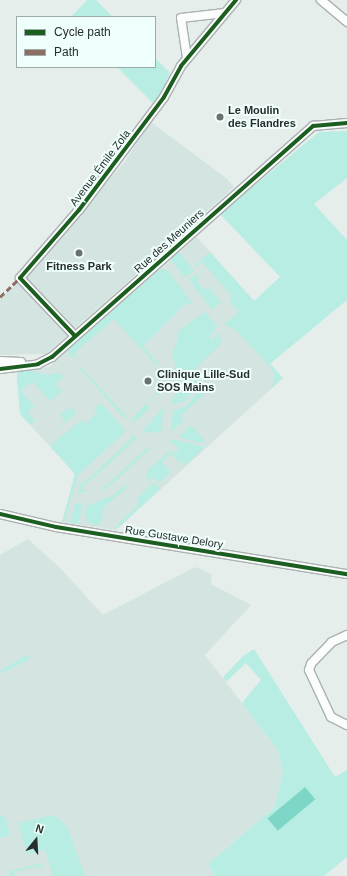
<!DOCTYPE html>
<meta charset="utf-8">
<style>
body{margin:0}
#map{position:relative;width:347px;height:876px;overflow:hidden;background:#e6eeec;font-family:Arial,sans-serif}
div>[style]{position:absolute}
.built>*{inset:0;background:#d3e4e1}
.green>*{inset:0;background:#b7ede2;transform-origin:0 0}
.water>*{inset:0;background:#7ed7c6;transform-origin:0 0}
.roads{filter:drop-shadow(1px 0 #abb1b0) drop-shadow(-1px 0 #abb1b0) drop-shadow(0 1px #abb1b0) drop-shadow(0 -1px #abb1b0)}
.minor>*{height:8px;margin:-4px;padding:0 4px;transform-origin:4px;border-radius:4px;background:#fbfcfc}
.quiet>*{height:3px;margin-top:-1.5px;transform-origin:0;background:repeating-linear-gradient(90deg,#8d6e63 0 6px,transparent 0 9px)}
.cycleway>*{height:4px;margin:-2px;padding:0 2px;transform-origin:2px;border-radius:2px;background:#1b5e20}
.dots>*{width:11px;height:11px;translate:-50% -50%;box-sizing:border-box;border:2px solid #effffb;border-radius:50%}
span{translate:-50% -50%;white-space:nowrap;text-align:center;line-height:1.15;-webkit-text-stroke:4px #effffb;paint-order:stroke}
.poi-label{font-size:11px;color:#282e2d;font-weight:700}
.left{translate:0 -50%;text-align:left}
.street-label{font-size:11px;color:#282e2d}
.legend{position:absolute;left:16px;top:16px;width:140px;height:52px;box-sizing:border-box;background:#effffb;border:1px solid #9faba9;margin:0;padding:5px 7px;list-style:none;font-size:12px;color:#282e2d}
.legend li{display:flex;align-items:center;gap:8px;height:20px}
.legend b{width:20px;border:1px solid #9faba9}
.north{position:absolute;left:16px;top:820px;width:40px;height:40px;-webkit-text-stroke:3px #effffb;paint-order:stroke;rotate:18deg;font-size:11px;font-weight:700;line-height:16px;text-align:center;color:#282e2d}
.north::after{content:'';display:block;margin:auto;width:14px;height:18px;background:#282e2d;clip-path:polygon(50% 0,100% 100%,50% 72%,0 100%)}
</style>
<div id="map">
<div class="built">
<i style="clip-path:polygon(151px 122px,226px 178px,234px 187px,46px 354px,0 355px,0 300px,124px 163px)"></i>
<i style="clip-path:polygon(197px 237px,254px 301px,231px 321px,283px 378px,116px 530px,62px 522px,75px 474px,20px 414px,17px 372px,49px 367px)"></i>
<i style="clip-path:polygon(28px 539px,62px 570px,103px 615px,195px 567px,212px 574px,211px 584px,251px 605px,205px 655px,278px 750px,283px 774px,274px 808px,208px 864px,215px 876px,0 876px,0 555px)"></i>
</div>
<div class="green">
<i style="clip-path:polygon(87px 0,96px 0,113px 17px,71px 17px)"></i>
<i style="clip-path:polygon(155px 58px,170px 73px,155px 105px,117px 67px,155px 67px)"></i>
<i style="clip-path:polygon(347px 131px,347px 178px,314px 204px,347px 240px,347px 300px,270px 364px,283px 378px,272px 388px,274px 376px,272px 369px,237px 331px,224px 324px,239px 312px,229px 301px,232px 298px,231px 295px,202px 262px,196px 267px,195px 265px,210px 252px,254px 301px,280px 277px,220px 214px,319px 132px)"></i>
<i style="left:179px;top:252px;width:24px;height:11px;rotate:52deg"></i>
<i style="clip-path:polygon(160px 269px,168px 271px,192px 303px,191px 305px,187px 302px,143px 346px,157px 362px,160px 362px,156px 365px,114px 319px,74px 353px,77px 357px,71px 357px,68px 350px)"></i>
<i style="clip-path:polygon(196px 274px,199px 277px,196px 280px,204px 290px,208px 287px,221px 302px,212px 310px,189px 280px)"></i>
<i style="clip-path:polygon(205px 312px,217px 326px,209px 337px,212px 340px,220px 332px,221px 344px,181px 382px,172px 371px,176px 367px,172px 354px,178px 338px,177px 332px)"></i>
<i style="clip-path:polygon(80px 366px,127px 417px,125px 419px,80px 369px)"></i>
<i style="clip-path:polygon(164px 369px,171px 383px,173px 388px,168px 384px,146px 404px,150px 408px,133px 423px,131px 420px,169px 379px,161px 370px)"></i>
<i style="clip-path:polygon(27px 370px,47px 375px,61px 373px,63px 377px,55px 384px,62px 391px,50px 401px,33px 382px,20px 390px,34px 406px,28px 412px,35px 421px,31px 425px,20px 414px,17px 378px,17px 372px)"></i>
<i style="clip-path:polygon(193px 377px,199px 384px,184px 402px,171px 404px,173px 397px)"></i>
<i style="clip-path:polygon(202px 386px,207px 392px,180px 416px,183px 421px,171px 432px,173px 411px,187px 406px)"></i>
<i style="clip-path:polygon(101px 403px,126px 431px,78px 475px,64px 522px,62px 522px,75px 474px,50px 446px,81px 420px,85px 424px,97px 412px,94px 408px)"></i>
<i style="clip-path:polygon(70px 407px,76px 413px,56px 431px,65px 421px,60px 415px)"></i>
<i style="clip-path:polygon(163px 408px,162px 430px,157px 433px,143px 431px)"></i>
<i style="clip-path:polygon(191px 425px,205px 441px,200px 443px,179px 437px)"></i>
<i style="clip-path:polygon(129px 434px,138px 437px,81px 489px,88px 491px,78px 493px,81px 480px,81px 486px,132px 438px)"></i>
<i style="clip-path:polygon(172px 439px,205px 447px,186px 465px,183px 461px,180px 463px,171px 453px,162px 462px,171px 472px,159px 483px,153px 477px,148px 481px,146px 476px,149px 469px,169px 451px,176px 453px,179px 449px,169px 440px)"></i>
<i style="clip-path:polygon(150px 446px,151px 448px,106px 489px,101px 490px)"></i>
<i style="clip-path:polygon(154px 482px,160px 489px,118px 528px,115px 527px,137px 506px,137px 499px)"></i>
<i style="clip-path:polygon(125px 485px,127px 487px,103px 508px,101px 516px,103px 518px,98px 526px,88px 522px,85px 517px,87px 506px,112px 496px)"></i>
<i style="clip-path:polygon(79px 502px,83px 505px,78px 524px,70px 523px,75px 505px)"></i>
<i style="clip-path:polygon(evenodd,254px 649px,335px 777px,347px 770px,347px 857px,324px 876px,215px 876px,208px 864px,274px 808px,283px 774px,278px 750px,242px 703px,261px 680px,246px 663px,226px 682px,223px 677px,243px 656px,254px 649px,305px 788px,278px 831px,268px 819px,305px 788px)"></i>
<i style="clip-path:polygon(27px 655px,30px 659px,0 674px,1px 670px)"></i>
<i style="clip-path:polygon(0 815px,6px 818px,10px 835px,0 838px)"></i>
<i style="clip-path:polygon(52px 815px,63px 822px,68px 829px,85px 876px,53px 876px,45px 850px,27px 854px,18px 823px)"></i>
<i style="clip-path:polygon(38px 864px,43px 865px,42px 870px,38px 866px,14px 872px,15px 876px,10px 876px,10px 871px)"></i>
</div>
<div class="water">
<i style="left:305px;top:787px;width:16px;height:49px;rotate:50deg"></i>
</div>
<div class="roads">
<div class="minor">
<i style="left:321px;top:0;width:34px;rotate:40deg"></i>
<i style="left:187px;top:58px;width:40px;rotate:-98.5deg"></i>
<i style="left:181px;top:18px;width:44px;rotate:-6.5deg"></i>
<i style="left:75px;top:336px;width:80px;rotate:-133.5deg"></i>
<i style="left:20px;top:278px;width:90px;rotate:-49.1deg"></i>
<i style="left:79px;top:210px;width:141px;rotate:-53deg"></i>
<i style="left:164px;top:97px;width:35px;rotate:-61deg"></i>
<i style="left:181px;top:66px;width:86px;rotate:-50.2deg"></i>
<i style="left:0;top:361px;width:21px;rotate:3deg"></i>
<i style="left:0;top:369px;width:38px;rotate:-7deg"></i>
<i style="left:38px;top:364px;width:16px;rotate:-27deg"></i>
<i style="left:52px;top:357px;width:349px;rotate:-41.5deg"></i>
<i style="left:313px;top:126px;width:34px;rotate:-5deg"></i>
<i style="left:0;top:514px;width:57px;rotate:13.1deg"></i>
<i style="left:56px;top:527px;width:295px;rotate:9.2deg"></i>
<i style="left:347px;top:635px;width:17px;rotate:155deg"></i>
<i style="left:332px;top:642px;width:30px;rotate:134deg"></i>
<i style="left:311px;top:664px;width:6px;rotate:108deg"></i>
<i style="left:309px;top:670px;width:52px;rotate:64.9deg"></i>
<i style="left:331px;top:717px;width:18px;rotate:27deg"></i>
</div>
</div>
<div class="quiet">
<i style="left:0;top:297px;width:28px;rotate:-44deg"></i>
</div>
<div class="cycleway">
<i style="left:75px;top:336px;width:80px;rotate:-133.5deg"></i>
<i style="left:20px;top:278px;width:90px;rotate:-49.1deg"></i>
<i style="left:79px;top:210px;width:141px;rotate:-53deg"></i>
<i style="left:164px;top:97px;width:35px;rotate:-61deg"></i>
<i style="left:181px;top:66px;width:86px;rotate:-50.2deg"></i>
<i style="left:0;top:369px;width:38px;rotate:-7deg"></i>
<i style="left:38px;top:364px;width:16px;rotate:-27deg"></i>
<i style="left:52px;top:357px;width:349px;rotate:-41.5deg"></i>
<i style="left:313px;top:126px;width:34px;rotate:-5deg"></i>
<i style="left:0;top:514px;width:57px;rotate:13.1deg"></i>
<i style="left:56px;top:527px;width:295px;rotate:9.2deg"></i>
</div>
<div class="dots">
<i style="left:220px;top:117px;background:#6a7170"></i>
<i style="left:79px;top:253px;background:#6a7170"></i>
<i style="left:148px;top:381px;background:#6a7170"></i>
</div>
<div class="poi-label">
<span class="left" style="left:228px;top:117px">Le Moulin<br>des Flandres</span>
<span style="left:79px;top:266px">Fitness Park</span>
<span class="left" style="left:157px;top:381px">Clinique Lille-Sud<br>SOS Mains</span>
</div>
<div class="street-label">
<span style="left:100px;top:168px;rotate:-53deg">Avenue Émile Zola</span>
<span style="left:169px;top:241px;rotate:-42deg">Rue des Meuniers</span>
<span style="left:174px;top:537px;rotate:9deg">Rue Gustave Delory</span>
</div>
<ul class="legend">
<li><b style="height:5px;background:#1b5e20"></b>Cycle path</li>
<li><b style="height:5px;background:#8d6e63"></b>Path</li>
</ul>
<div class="north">N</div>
</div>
